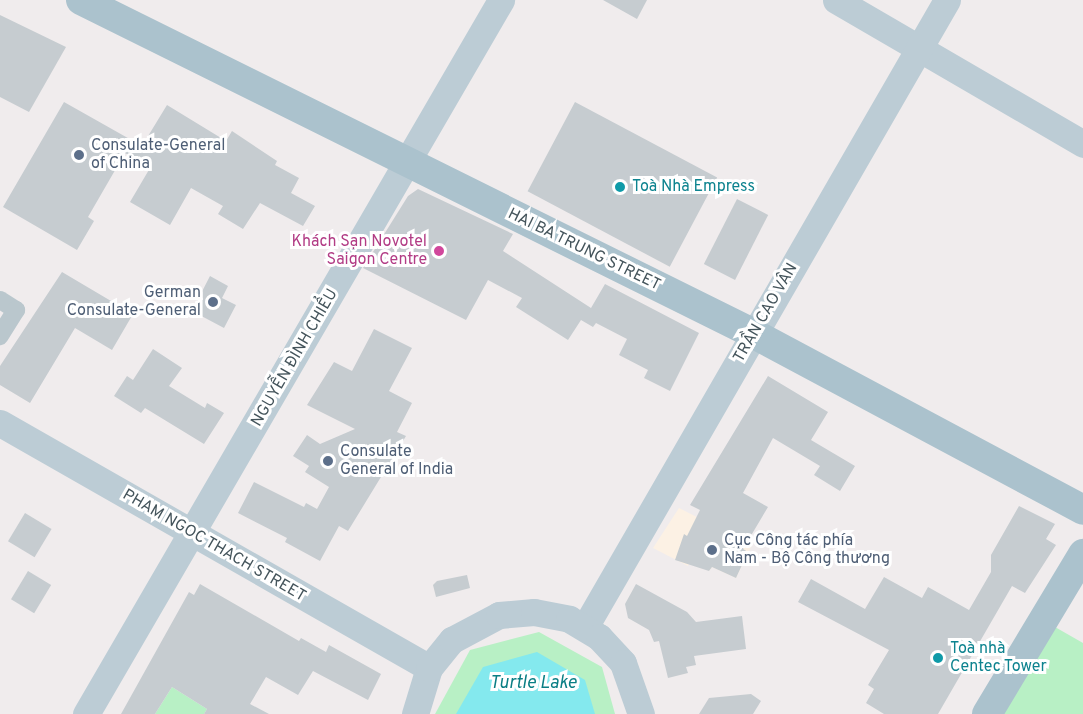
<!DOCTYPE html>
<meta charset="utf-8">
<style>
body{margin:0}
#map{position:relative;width:1083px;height:714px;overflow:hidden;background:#f0eced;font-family:Overpass,sans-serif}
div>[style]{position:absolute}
.commercial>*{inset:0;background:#fcf1e4}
.green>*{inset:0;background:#b8f0c5}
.water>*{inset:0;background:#84e9ee}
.building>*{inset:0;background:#c6ccd0;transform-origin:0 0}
.street>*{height:18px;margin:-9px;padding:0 9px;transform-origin:9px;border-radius:9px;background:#bac7cd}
.secondary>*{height:27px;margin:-13.5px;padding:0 13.5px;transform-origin:13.5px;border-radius:13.5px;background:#bcccd5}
.primary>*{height:30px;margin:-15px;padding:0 15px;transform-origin:15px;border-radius:15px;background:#abc2cd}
.dots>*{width:16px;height:16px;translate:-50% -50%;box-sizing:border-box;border:3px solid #fff;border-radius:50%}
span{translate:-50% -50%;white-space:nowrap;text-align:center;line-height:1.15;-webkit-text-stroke:6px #fff;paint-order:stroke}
.service-label{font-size:16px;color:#4e5e75}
.left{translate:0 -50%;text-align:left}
.right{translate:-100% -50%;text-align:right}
.culture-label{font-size:16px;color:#0d838f}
.hotel-label{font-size:16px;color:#b23c85}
.street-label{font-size:16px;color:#44545b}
.water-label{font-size:18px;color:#0a7e84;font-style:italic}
</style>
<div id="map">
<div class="commercial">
<i style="clip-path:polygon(679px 508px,752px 545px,736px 578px,712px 567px,709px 571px,690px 562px,688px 566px,653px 548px)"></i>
</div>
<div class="green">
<i style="clip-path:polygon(1041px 619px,1083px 643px,1083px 714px,987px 714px)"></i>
<i style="clip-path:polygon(539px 632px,602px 667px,615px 714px,435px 714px,470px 650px)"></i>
<i style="clip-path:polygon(172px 687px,207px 709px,204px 714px,155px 714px)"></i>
</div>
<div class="water">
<i style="clip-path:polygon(537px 652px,585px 680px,595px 714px,456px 714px,483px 667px)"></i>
</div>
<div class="building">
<i style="clip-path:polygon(603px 0,647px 0,637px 19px)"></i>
<i style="clip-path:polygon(0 15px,66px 47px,29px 112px,0 97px)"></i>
<i style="clip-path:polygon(64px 102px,142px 146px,167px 105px,226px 141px,232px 131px,277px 161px,275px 165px,299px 178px,291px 193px,315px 206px,303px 226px,260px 203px,243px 229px,218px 214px,223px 206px,191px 188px,170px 225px,130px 202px,150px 168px,125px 153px,88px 217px,94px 221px,77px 250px,3px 207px)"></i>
<i style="left:575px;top:102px;width:161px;height:101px;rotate:28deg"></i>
<i style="clip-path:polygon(418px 189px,513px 234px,503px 251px,591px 308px,605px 284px,699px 333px,670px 391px,644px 378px,648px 370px,619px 355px,627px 339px,596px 323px,593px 327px,581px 320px,568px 340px,516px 307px,522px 298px,488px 280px,466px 320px,363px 268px,408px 196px)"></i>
<i style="left:737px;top:199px;width:35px;height:73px;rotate:27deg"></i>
<i style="clip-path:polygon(62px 272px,133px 314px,112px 350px,75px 328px,30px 403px,0 385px,0 366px)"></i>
<i style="clip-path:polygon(210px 276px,228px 286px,222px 298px,236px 305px,224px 328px,192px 311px)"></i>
<i style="clip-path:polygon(374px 329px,412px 348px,389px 391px,412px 403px,397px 432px,406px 436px,348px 531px,339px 526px,320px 561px,285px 542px,287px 538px,238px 513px,254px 482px,304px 507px,306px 503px,317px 509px,329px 487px,305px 472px,309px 466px,293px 456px,307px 435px,320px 444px,355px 429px,307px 405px,334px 362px,352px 371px)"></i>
<i style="clip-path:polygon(153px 349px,182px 368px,169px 386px,205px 408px,207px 403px,224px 413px,204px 444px,145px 408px,141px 413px,114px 396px,127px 376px,133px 380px)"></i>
<i style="clip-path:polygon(768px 376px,828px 412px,811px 440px,855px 466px,840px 491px,814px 475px,820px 466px,773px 438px,743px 493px,768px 507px,743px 549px,748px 552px,736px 578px,712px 567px,709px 571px,675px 560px,684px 534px,687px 536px,700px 510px,690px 505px)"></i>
<i style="clip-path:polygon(1019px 506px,1055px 524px,1046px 539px,1056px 545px,1025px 593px,1012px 586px,938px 714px,884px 714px,866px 703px,874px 689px,868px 685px,889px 650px,798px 602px,811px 579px,865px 609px,884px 577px,922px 598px,928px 587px,969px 610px,991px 572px,991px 555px)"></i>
<i style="left:25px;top:513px;width:31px;height:33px;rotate:31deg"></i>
<i style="left:28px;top:571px;width:27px;height:33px;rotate:31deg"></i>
<i style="clip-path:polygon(467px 575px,470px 588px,436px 597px,433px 585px,437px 581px)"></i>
<i style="clip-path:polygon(200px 584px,299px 641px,301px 638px,326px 652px,329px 645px,381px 674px,368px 700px,313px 671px,298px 695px,266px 677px,250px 704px,269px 714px,204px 714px,207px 709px,172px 687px,155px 714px,121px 714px,189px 592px,194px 595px)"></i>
<i style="clip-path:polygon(636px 584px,687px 612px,696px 622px,742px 616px,746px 649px,694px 656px,696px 665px,686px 667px,688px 673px,668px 678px,659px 641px,654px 642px,649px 630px,628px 618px,625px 604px)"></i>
<i style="clip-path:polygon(751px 694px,761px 701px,753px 714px,699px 714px,709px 698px)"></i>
</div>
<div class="street">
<i style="left:0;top:300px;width:19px;rotate:32deg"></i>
<i style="left:16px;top:310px;width:31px;rotate:122deg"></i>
</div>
<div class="secondary">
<i style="left:836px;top:0;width:286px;rotate:30.2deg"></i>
<i style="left:0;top:423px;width:494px;rotate:29.7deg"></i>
<i style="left:585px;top:627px;width:724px;rotate:-60deg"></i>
<i style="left:86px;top:714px;width:826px;rotate:-59.83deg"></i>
<i style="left:415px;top:714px;width:48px;rotate:-73.1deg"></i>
<i style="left:429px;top:668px;width:36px;rotate:-51deg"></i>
<i style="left:452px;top:640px;width:53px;rotate:-28deg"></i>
<i style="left:499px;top:615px;width:35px;rotate:-5deg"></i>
<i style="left:534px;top:612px;width:36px;rotate:11deg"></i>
<i style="left:569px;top:619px;width:35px;rotate:31deg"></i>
<i style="left:599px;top:637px;width:35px;rotate:47deg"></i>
<i style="left:623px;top:663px;width:54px;rotate:70.6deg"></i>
</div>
<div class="primary">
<i style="left:81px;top:0;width:751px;rotate:26.39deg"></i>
<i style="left:754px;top:334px;width:373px;rotate:28.1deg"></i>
<i style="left:987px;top:714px;width:187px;rotate:-59deg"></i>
</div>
<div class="dots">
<i style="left:79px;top:155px;background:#5c6f8a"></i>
<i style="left:620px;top:187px;background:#0f9aa8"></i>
<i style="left:439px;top:251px;background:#d1479c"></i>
<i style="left:213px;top:302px;background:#5c6f8a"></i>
<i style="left:328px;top:461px;background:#5c6f8a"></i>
<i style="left:712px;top:550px;background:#5c6f8a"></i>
<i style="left:938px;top:658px;background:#0f9aa8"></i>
</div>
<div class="service-label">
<span class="left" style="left:91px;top:155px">Consulate-General<br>of China</span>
<span class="right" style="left:201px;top:302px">German<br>Consulate-General</span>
<span class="left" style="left:340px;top:461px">Consulate<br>General of India</span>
<span class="left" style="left:724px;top:550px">Cục Công tác phía<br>Nam - Bộ Công thương</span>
</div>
<div class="culture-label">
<span class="left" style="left:632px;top:187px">Toà Nhà Empress</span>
<span class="left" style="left:950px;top:658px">Toà nhà<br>Centec Tower</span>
</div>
<div class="hotel-label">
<span class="right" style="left:427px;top:251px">Khách Sạn Novotel<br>Saigon Centre</span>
</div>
<div class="street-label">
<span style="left:584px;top:250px;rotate:26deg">HAI BA TRUNG STREET</span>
<span style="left:766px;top:313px;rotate:-60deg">TRẦN CAO VÂN</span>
<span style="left:295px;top:358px;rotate:-60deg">NGUYỄN ĐÌNH CHIỂU</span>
<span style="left:214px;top:546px;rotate:30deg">PHAM NGOC THACH STREET</span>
</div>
<div class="water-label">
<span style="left:533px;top:684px">Turtle Lake</span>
</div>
</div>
